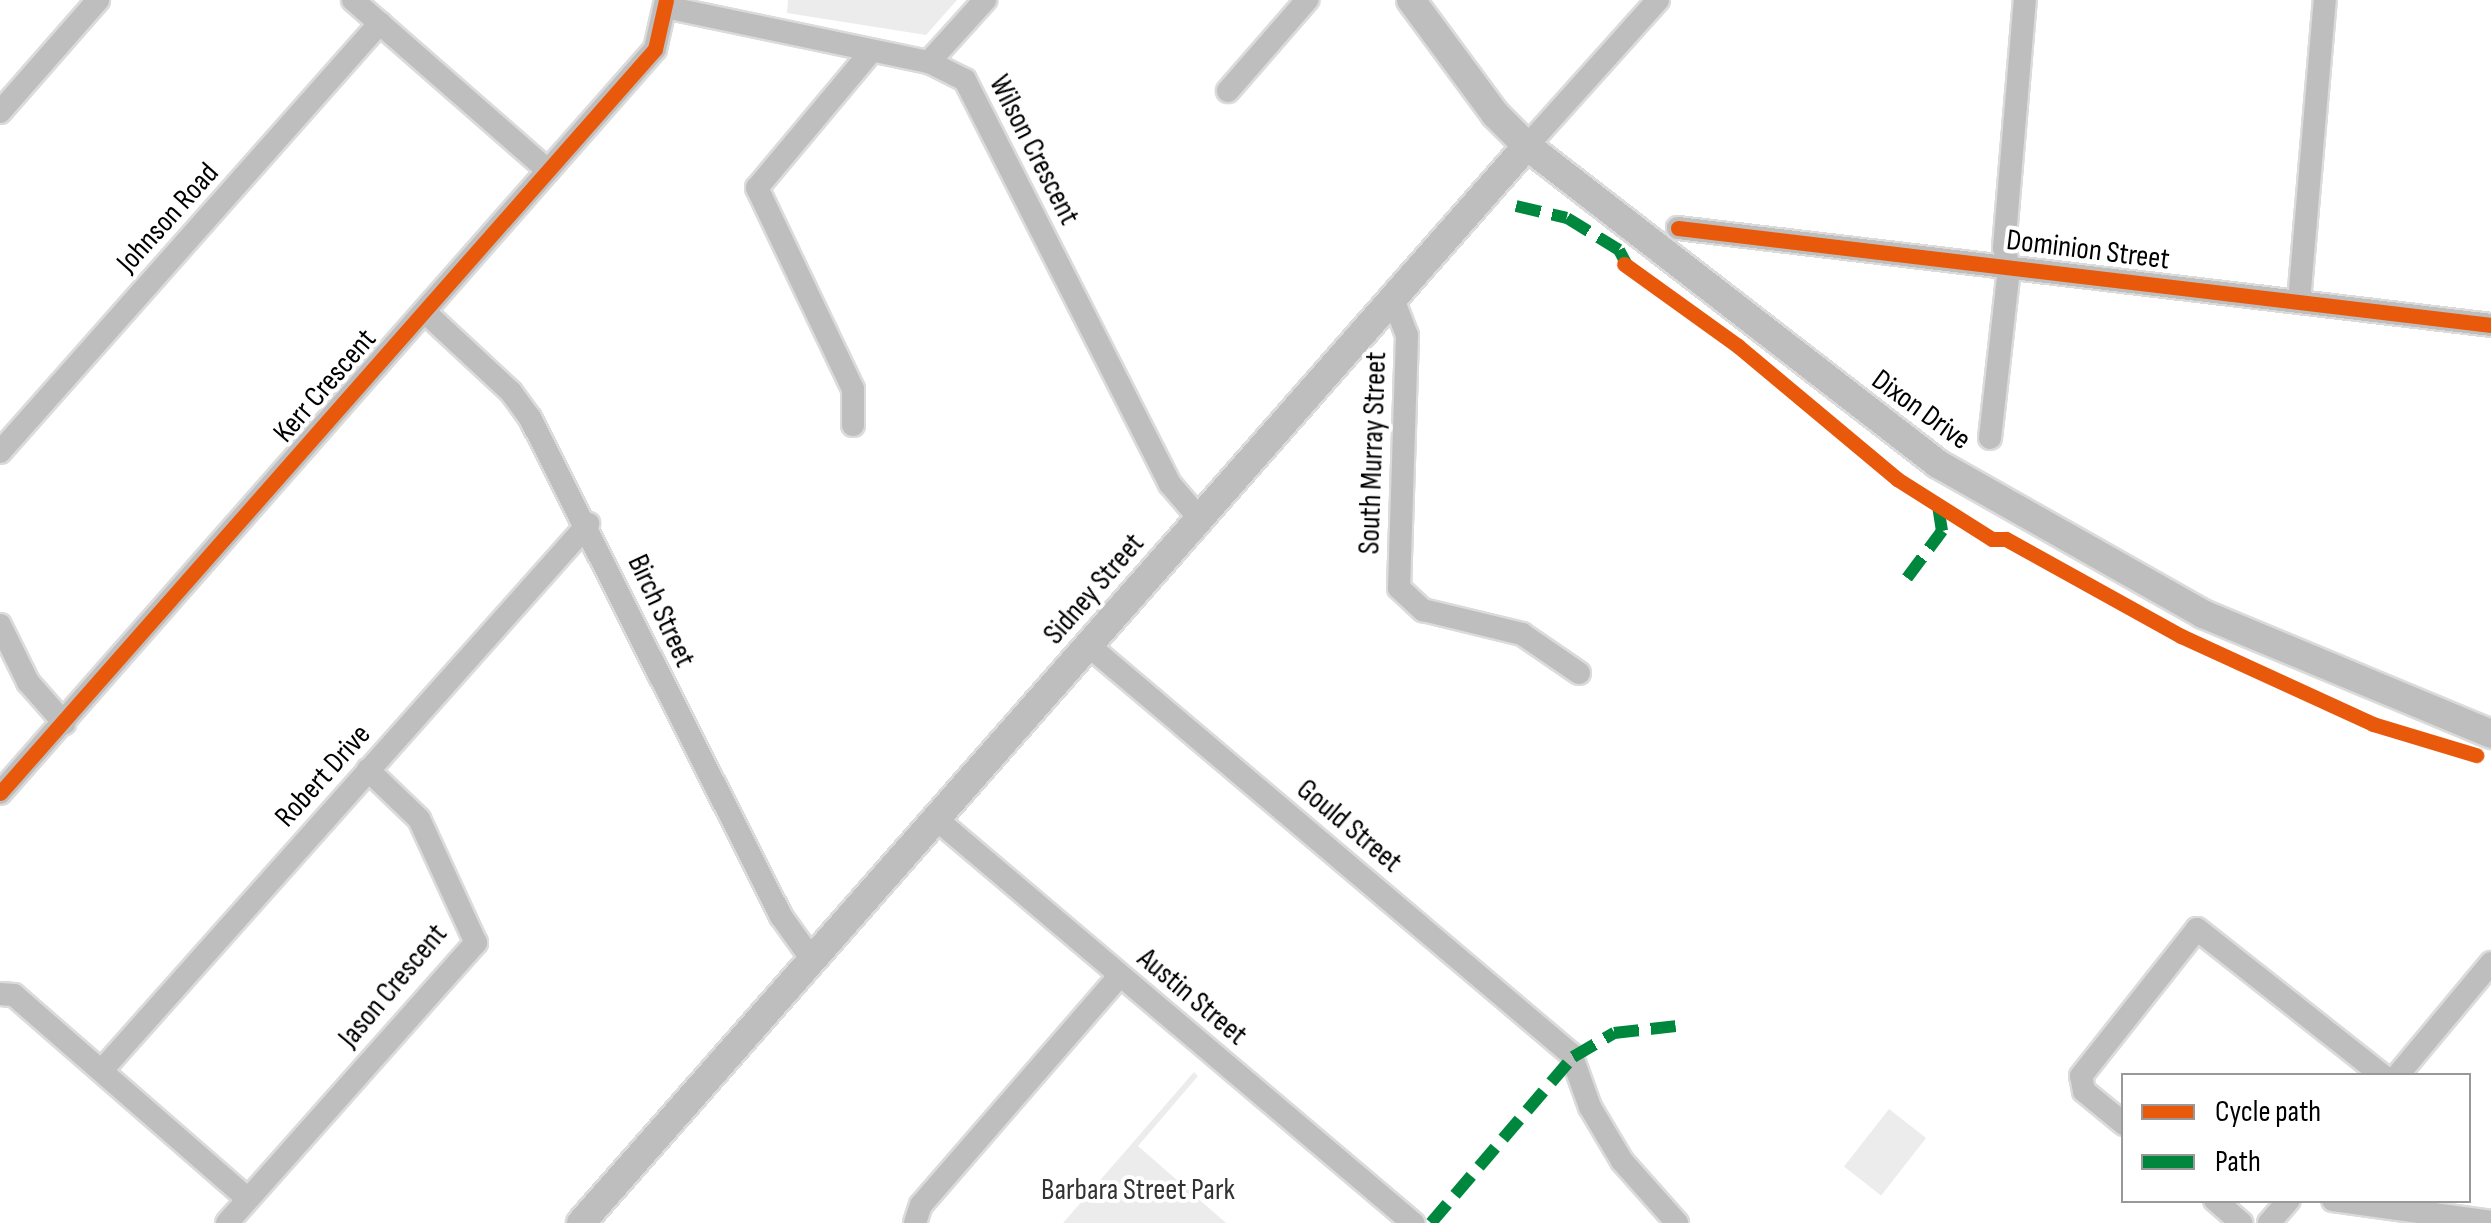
<!DOCTYPE html>
<style>
body{margin:0}
#map{position:relative;width:2491px;height:1223px;overflow:hidden;background:#fff;font-family:"Sofia Sans Condensed",sans-serif}
div>[style]{position:absolute}
.green>*{inset:0;background:#ececec;transform-origin:0 0}
.roads{filter:drop-shadow(2px 0 #dbdbdb) drop-shadow(-2px 0 #dbdbdb) drop-shadow(0 2px #dbdbdb) drop-shadow(0 -2px #dbdbdb)}
.minor>*{height:22px;margin:-11px;padding:0 11px;transform-origin:11px;border-radius:11px;background:#bebebe}
.major>*{height:28px;margin:-14px;padding:0 14px;transform-origin:14px;border-radius:14px;background:#bebebe}
.quiet>*{height:12px;margin-top:-6px;transform-origin:0;background:repeating-linear-gradient(90deg,#00873e 0 25px,transparent 0 37px)}
.cycleway>*{height:15px;margin:-7.5px;padding:0 7.5px;transform-origin:7.5px;border-radius:7.5px;background:#e8590c}
span{translate:-50% -50%;white-space:nowrap;text-align:center;line-height:1.15;-webkit-text-stroke:8px #fff;paint-order:stroke}
.street-label{font-size:30px;color:#000}
.park-label{font-size:30px;color:#333}
.legend{position:absolute;left:2121px;top:1073px;width:350px;height:130px;box-sizing:border-box;background:#fff;border:2px solid #999;margin:0;padding:12px 18px;list-style:none;font-size:30px;color:#000}
.legend li{display:flex;align-items:center;gap:20px;height:50px}
.legend b{width:50px;border:2px solid #999}
</style>
<div id="map">
<div class="green">
<i style="clip-path:polygon(788px 0,957px 0,926px 35px,787px 13px)"></i>
<i style="clip-path:polygon(1194px 1072px,1198px 1076px,1138px 1146px,1226px 1223px,1063px 1223px)"></i>
<i style="left:1889px;top:1109px;width:47px;height:73px;rotate:38deg"></i>
</div>
<div class="roads">
<div class="minor">
<i style="left:353px;top:0;width:259px;rotate:41.2deg"></i>
<i style="left:665px;top:7px;width:270px;rotate:11.8deg"></i>
<i style="left:929px;top:62px;width:40px;rotate:26.6deg"></i>
<i style="left:965px;top:80px;width:453px;rotate:63.1deg"></i>
<i style="left:1170px;top:484px;width:45px;rotate:49.5deg"></i>
<i style="left:929px;top:62px;width:84px;rotate:-47.9deg"></i>
<i style="left:1228px;top:91px;width:121px;rotate:-49deg"></i>
<i style="left:0;top:112px;width:149px;rotate:-48.8deg"></i>
<i style="left:1527px;top:146px;width:196px;rotate:-48.1deg"></i>
<i style="left:1678px;top:228px;width:819px;rotate:6.8deg"></i>
<i style="left:1393px;top:299px;width:39px;rotate:69deg"></i>
<i style="left:1407px;top:335px;width:253px;rotate:91.8deg"></i>
<i style="left:1399px;top:588px;width:33px;rotate:43deg"></i>
<i style="left:1423px;top:610px;width:102px;rotate:13.6deg"></i>
<i style="left:1522px;top:634px;width:69px;rotate:34.4deg"></i>
<i style="left:2299px;top:301px;width:302px;rotate:-85.1deg"></i>
<i style="left:426px;top:313px;width:116px;rotate:42.9deg"></i>
<i style="left:511px;top:392px;width:32px;rotate:54deg"></i>
<i style="left:530px;top:418px;width:558px;rotate:63.25deg"></i>
<i style="left:781px;top:916px;width:52px;rotate:54.5deg"></i>
<i style="left:853px;top:425px;width:36px;rotate:-90deg"></i>
<i style="left:853px;top:389px;width:223px;rotate:-115.5deg"></i>
<i style="left:757px;top:188px;width:176px;rotate:-50.1deg"></i>
<i style="left:1990px;top:438px;width:171px;rotate:-83.6deg"></i>
<i style="left:2009px;top:268px;width:21px;rotate:-104deg"></i>
<i style="left:2004px;top:248px;width:249px;rotate:-85.2deg"></i>
<i style="left:0;top:452px;width:573px;rotate:-48.47deg"></i>
<i style="left:0;top:625px;width:64px;rotate:63.8deg"></i>
<i style="left:28px;top:682px;width:55px;rotate:48.7deg"></i>
<i style="left:1088px;top:645px;width:633px;rotate:40.26deg"></i>
<i style="left:1571px;top:1054px;width:56px;rotate:70.3deg"></i>
<i style="left:1590px;top:1107px;width:63px;rotate:59.3deg"></i>
<i style="left:1622px;top:1161px;width:83px;rotate:48.4deg"></i>
<i style="left:0;top:793px;width:991px;rotate:-48.64deg"></i>
<i style="left:655px;top:49px;width:50px;rotate:-77.3deg"></i>
<i style="left:935px;top:818px;width:627px;rotate:40.27deg"></i>
<i style="left:0;top:994px;width:14px;rotate:4deg"></i>
<i style="left:14px;top:995px;width:310px;rotate:41.1deg"></i>
<i style="left:103px;top:1069px;width:730px;rotate:-48.33deg"></i>
<i style="left:2397px;top:1076px;width:147px;rotate:-50.2deg"></i>
<i style="left:2124px;top:1124px;width:52px;rotate:-140.5deg"></i>
<i style="left:2084px;top:1091px;width:15px;rotate:-101deg"></i>
<i style="left:2081px;top:1076px;width:187px;rotate:-51.7deg"></i>
<i style="left:2197px;top:929px;width:237px;rotate:38.3deg"></i>
<i style="left:2215px;top:1200px;width:35px;rotate:41deg"></i>
<i style="left:2333px;top:1200px;width:160px;rotate:7.9deg"></i>
<i style="left:227px;top:1223px;width:375px;rotate:-48.4deg"></i>
<i style="left:476px;top:943px;width:136px;rotate:-114.7deg"></i>
<i style="left:419px;top:819px;width:71px;rotate:-136.1deg"></i>
<i style="left:915px;top:1223px;width:19px;rotate:-72deg"></i>
<i style="left:921px;top:1205px;width:304px;rotate:-49.1deg"></i>
<i style="left:2269px;top:1223px;width:30px;rotate:-49deg"></i>
</div>
<div class="major">
<i style="left:1411px;top:0;width:142px;rotate:53.6deg"></i>
<i style="left:1495px;top:114px;width:45px;rotate:45deg"></i>
<i style="left:1527px;top:146px;width:520px;rotate:37.73deg"></i>
<i style="left:1938px;top:464px;width:305px;rotate:29.5deg"></i>
<i style="left:2203px;top:614px;width:312px;rotate:22.6deg"></i>
<i style="left:581px;top:1223px;width:1433px;rotate:-48.71deg"></i>
</div>
</div>
<div class="quiet">
<i style="left:1516px;top:206px;width:52px;rotate:13.2deg"></i>
<i style="left:1567px;top:218px;width:61px;rotate:31.6deg"></i>
<i style="left:1619px;top:250px;width:19px;rotate:62deg"></i>
<i style="left:1907px;top:578px;width:59px;rotate:-53.3deg"></i>
<i style="left:1942px;top:531px;width:25px;rotate:-99deg"></i>
<i style="left:1431px;top:1223px;width:218px;rotate:-49.5deg"></i>
<i style="left:1573px;top:1057px;width:48px;rotate:-30.3deg"></i>
<i style="left:1614px;top:1033px;width:62px;rotate:-6.4deg"></i>
</div>
<div class="cycleway">
<i style="left:1678px;top:228px;width:819px;rotate:6.8deg"></i>
<i style="left:1624px;top:264px;width:140px;rotate:35.7deg"></i>
<i style="left:1738px;top:346px;width:207px;rotate:39.9deg"></i>
<i style="left:1897px;top:479px;width:112px;rotate:32.3deg"></i>
<i style="left:1992px;top:539px;width:14px"></i>
<i style="left:2006px;top:539px;width:200px;rotate:29deg"></i>
<i style="left:2181px;top:636px;width:211px;rotate:24.6deg"></i>
<i style="left:2373px;top:724px;width:108px;rotate:16.8deg"></i>
<i style="left:0;top:793px;width:991px;rotate:-48.64deg"></i>
<i style="left:655px;top:49px;width:50px;rotate:-77.3deg"></i>
</div>
<div class="street-label">
<span style="left:1034px;top:150px;rotate:63deg">Wilson Crescent</span>
<span style="left:168px;top:218px;rotate:-48deg">Johnson Road</span>
<span style="left:2088px;top:250px;rotate:7deg">Dominion Street</span>
<span style="left:325px;top:386px;rotate:-49deg">Kerr Crescent</span>
<span style="left:1921px;top:410px;rotate:36deg">Dixon Drive</span>
<span style="left:1373px;top:453px;rotate:-88deg">South Murray Street</span>
<span style="left:1094px;top:589px;rotate:-49deg">Sidney Street</span>
<span style="left:661px;top:611px;rotate:65deg">Birch Street</span>
<span style="left:323px;top:776px;rotate:-48deg">Robert Drive</span>
<span style="left:1349px;top:826px;rotate:40deg">Gould Street</span>
<span style="left:393px;top:986px;rotate:-50deg">Jason Crescent</span>
<span style="left:1192px;top:997px;rotate:40deg">Austin Street</span>
</div>
<div class="park-label">
<span style="left:1138px;top:1190px">Barbara Street Park</span>
</div>
<ul class="legend">
<li><b style="height:12px;background:#e8590c"></b>Cycle path</li>
<li><b style="height:12px;background:#00873e"></b>Path</li>
</ul>
</div>
